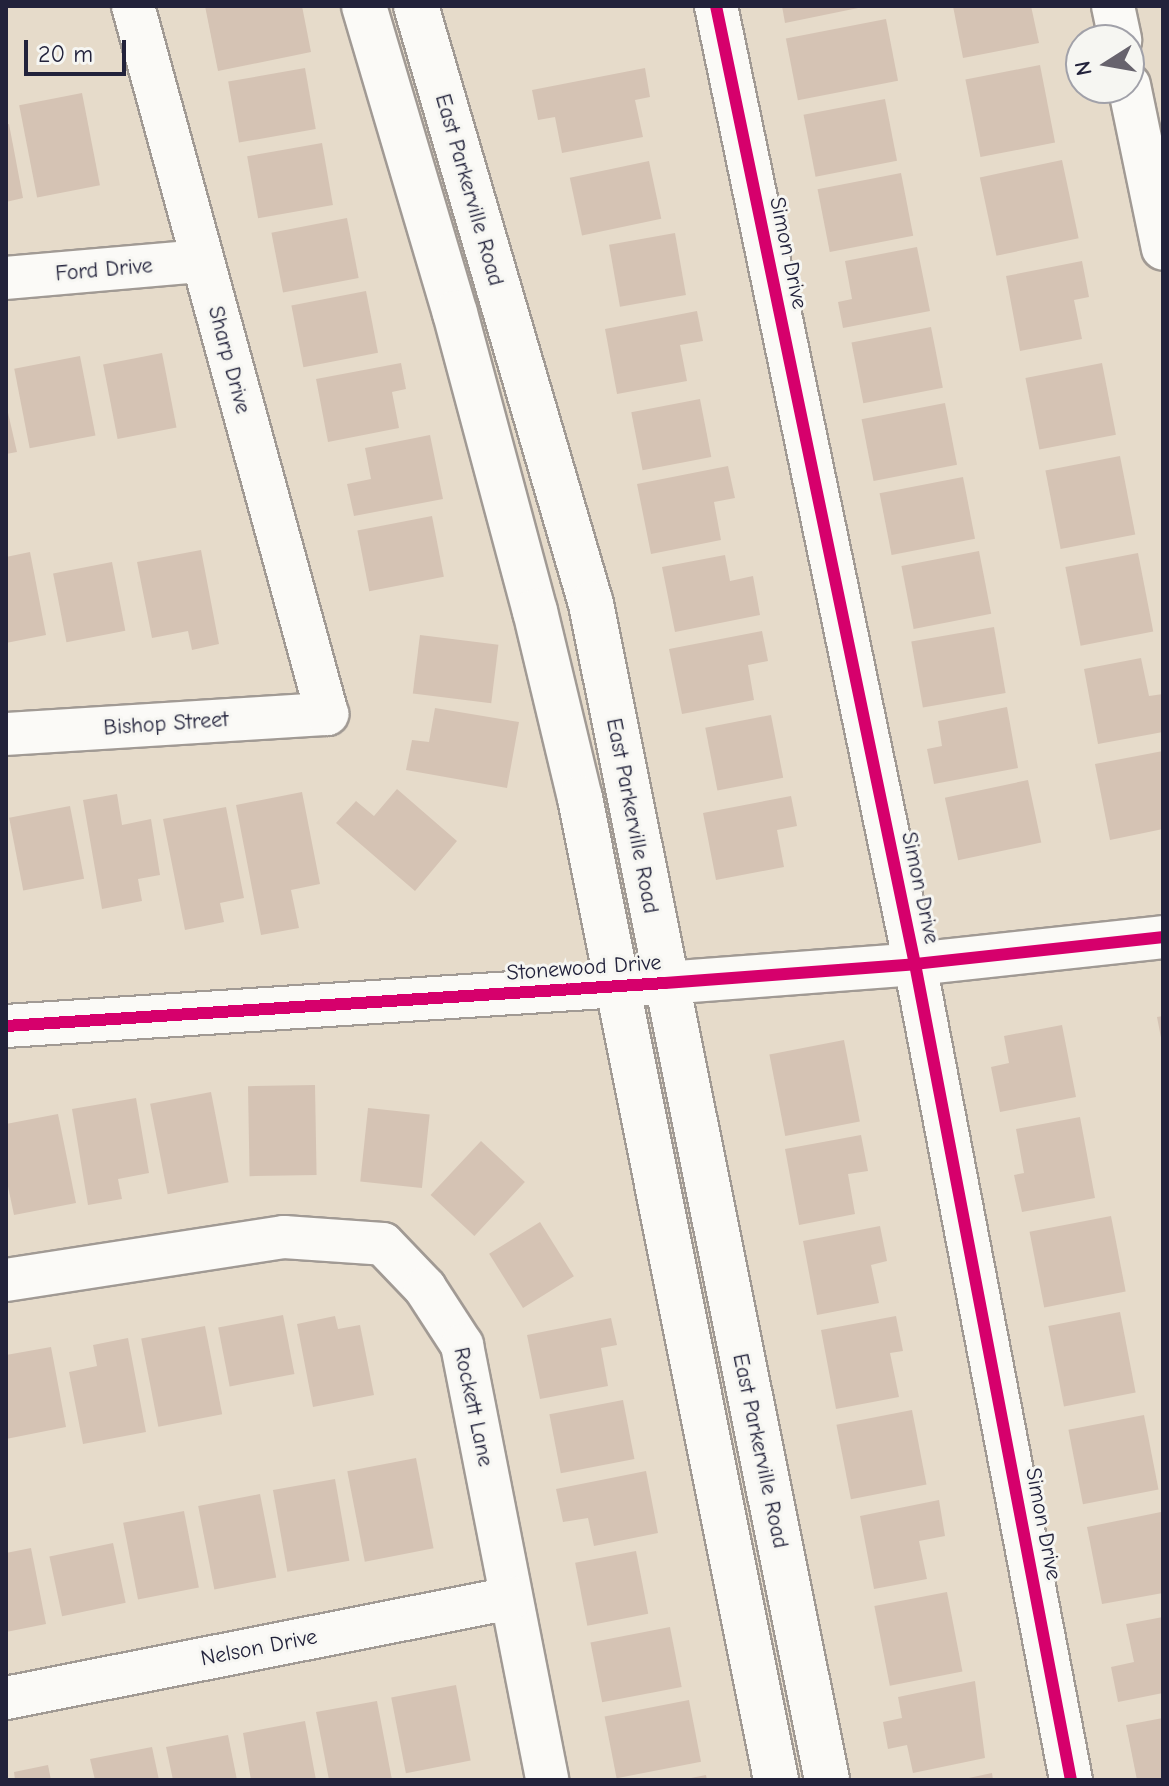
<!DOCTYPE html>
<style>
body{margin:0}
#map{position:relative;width:1169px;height:1786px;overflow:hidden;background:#e6dbca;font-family:"Comic Neue",sans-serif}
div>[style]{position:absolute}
.building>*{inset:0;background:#d5c3b4;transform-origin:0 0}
.roads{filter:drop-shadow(2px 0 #a19a94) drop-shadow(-2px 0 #a19a94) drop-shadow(0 2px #a19a94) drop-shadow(0 -2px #a19a94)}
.minor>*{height:42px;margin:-21px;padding:0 21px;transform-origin:21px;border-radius:21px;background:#fbfaf7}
.major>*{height:44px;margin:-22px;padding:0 22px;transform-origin:22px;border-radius:22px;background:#fbfaf7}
.cycleway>*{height:12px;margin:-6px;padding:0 6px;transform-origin:6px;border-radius:6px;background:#d6006c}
span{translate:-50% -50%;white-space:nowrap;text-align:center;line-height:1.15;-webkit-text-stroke:6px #f6f6f2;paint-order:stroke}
.street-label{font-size:22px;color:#22223b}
.frame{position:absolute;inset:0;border:8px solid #22223b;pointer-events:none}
.north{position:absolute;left:1065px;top:24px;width:80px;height:80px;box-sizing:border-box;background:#f6f6f2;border:2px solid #a1a1a9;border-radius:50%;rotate:259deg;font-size:22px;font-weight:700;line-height:32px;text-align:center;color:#22223b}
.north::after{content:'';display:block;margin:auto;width:28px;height:36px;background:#67636d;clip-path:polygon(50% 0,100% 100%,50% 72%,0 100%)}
.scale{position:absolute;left:24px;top:40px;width:102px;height:36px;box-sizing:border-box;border:4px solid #22223b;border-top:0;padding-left:10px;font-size:24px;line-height:28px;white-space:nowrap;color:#22223b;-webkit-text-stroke:6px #f6f6f2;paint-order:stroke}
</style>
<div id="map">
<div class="building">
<i style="clip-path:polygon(205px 6px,302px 6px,311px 52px,218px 71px)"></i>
<i style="clip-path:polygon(782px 6px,863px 6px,863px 7px,785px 23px)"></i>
<i style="clip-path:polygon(953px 6px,1031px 6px,1039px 43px,963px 58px)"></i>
<i style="left:886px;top:19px;width:63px;height:102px;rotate:79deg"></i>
<i style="left:1040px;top:65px;width:79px;height:76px;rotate:79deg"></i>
<i style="left:305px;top:68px;width:62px;height:78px;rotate:80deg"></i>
<i style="clip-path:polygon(645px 68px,650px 97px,635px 100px,643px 137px,562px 153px,555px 117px,538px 120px,532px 90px)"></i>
<i style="left:82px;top:93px;width:94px;height:64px;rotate:79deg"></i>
<i style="left:885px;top:99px;width:63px;height:83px;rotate:79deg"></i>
<i style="clip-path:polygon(9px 124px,23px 198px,6px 202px,6px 125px)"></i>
<i style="left:322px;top:143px;width:63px;height:76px;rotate:80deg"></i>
<i style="left:1062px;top:160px;width:80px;height:84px;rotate:78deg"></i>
<i style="left:649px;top:161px;width:59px;height:81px;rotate:78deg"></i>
<i style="left:901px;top:173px;width:64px;height:85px;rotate:79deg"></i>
<i style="left:347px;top:218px;width:61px;height:77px;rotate:79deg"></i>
<i style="left:675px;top:233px;width:63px;height:67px;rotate:80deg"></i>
<i style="clip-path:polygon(917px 247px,930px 311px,843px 328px,838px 302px,852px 299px,845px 261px)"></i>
<i style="clip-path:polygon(1082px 261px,1089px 297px,1074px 300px,1082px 339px,1020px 351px,1006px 276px)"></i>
<i style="left:366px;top:291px;width:63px;height:76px;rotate:79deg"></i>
<i style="clip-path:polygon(697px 311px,703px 341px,680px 345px,687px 381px,617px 394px,605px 329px)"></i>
<i style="left:931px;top:327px;width:62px;height:81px;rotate:79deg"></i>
<i style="left:162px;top:353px;width:76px;height:60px;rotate:79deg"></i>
<i style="left:80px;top:356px;width:81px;height:67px;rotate:79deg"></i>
<i style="clip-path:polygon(401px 363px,406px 389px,392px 392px,399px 428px,328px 442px,316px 379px)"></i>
<i style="left:1102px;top:363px;width:73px;height:78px;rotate:79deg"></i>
<i style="left:700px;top:399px;width:59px;height:70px;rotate:79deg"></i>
<i style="left:945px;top:403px;width:63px;height:85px;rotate:79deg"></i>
<i style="clip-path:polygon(6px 404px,17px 452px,6px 454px)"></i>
<i style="clip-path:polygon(430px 435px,443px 499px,354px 516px,347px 484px,371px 479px,365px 448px)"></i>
<i style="left:1120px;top:456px;width:80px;height:76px;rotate:79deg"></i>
<i style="clip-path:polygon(728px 466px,735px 498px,714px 502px,721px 540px,651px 554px,637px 484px)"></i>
<i style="left:963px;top:477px;width:63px;height:85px;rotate:79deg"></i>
<i style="left:432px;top:516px;width:62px;height:76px;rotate:79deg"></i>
<i style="clip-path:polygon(201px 550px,219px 644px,192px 650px,188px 631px,152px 638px,137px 562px)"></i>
<i style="left:979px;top:551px;width:64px;height:79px;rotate:79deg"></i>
<i style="clip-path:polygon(30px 552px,46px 635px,6px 643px,6px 557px)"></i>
<i style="left:1138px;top:553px;width:80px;height:74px;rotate:79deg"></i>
<i style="clip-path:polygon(725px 555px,730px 581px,753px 576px,760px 615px,675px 632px,662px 567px)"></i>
<i style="left:112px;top:562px;width:70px;height:60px;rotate:79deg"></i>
<i style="left:994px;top:627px;width:67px;height:84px;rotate:80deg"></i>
<i style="clip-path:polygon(762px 631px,768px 661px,748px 665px,754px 700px,682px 714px,669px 649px)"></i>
<i style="left:420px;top:635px;width:79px;height:59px;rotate:7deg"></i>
<i style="clip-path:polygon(1141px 658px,1149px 696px,1163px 694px,1163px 732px,1098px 744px,1084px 669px)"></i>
<i style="clip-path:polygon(1007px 707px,1018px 768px,934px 784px,927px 749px,942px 746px,938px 721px)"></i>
<i style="clip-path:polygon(435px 708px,519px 722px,507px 788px,406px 770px,412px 740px,429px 742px)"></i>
<i style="left:771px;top:715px;width:64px;height:67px;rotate:79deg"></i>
<i style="clip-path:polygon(1163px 751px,1163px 829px,1110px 840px,1095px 764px)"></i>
<i style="left:1028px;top:780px;width:64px;height:85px;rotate:78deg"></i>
<i style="clip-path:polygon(397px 789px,457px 841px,415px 891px,336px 823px,356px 801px,374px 816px)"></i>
<i style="clip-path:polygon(302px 792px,320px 884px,291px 890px,299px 928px,261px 935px,236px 805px)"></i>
<i style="clip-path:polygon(117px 794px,122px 825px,151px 819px,160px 875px,138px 879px,142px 901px,102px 909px,83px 800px)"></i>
<i style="clip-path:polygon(791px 796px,797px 826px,777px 830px,784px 867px,716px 880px,703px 813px)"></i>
<i style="left:70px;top:806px;width:74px;height:62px;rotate:79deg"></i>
<i style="clip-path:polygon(226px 807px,244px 898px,220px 903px,224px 922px,185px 930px,163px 819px)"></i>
<i style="clip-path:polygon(1163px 1016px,1163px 1042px,1162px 1043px,1157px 1017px)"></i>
<i style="clip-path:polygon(1062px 1025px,1076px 1097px,1000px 1112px,991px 1067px,1009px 1063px,1004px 1036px)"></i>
<i style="left:844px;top:1040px;width:83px;height:76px;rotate:79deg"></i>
<i style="left:315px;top:1085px;width:90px;height:67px;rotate:89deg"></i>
<i style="left:211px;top:1092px;width:92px;height:62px;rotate:79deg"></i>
<i style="clip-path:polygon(136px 1098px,149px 1173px,118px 1179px,122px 1199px,88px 1205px,72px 1109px)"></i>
<i style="left:368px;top:1108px;width:62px;height:74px;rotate:6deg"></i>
<i style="clip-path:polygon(58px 1114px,76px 1203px,14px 1215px,6px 1177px,6px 1124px)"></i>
<i style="clip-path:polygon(1080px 1117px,1095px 1198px,1022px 1212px,1014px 1175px,1024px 1173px,1016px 1129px)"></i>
<i style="clip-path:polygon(861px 1135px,868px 1171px,848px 1174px,855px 1214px,799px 1225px,785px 1149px)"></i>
<i style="left:481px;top:1141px;width:60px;height:74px;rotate:43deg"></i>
<i style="left:1111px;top:1216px;width:77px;height:83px;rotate:79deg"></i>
<i style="left:540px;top:1222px;width:64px;height:60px;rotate:58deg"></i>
<i style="clip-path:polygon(880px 1226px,887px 1261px,871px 1265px,879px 1303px,817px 1315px,803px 1241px)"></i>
<i style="left:1120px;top:1312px;width:82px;height:73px;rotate:79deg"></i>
<i style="left:283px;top:1315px;width:60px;height:66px;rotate:79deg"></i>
<i style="clip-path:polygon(335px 1316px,338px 1329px,360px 1325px,374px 1395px,313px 1407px,297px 1324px)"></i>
<i style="clip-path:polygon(896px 1316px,903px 1351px,890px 1353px,899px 1397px,836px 1409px,821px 1330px)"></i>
<i style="clip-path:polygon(611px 1318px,617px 1345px,601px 1348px,608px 1386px,540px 1399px,527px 1335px)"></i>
<i style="left:205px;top:1326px;width:90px;height:65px;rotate:79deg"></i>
<i style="clip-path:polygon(128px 1338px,146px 1432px,83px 1444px,69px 1372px,97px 1366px,93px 1345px)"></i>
<i style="clip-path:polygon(51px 1347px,66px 1427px,6px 1439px,6px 1355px)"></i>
<i style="left:623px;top:1400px;width:60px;height:75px;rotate:79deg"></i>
<i style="left:912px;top:1410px;width:76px;height:77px;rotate:79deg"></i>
<i style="left:1144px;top:1415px;width:76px;height:77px;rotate:79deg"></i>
<i style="left:416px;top:1458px;width:92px;height:70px;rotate:79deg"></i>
<i style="clip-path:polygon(646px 1471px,658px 1533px,594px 1546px,588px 1518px,563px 1522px,556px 1489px)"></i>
<i style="left:335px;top:1479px;width:83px;height:63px;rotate:80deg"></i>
<i style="left:260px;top:1494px;width:85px;height:63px;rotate:79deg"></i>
<i style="clip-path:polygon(939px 1500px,945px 1536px,919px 1541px,927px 1579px,874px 1589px,860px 1516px)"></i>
<i style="left:184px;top:1511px;width:78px;height:62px;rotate:79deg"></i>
<i style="clip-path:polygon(1161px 1512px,1163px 1593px,1102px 1604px,1087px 1527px)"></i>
<i style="left:113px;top:1543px;width:61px;height:65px;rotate:78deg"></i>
<i style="clip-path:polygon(31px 1548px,46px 1624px,6px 1632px,6px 1553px)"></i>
<i style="left:636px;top:1551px;width:64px;height:62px;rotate:79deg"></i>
<i style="left:947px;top:1592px;width:81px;height:74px;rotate:79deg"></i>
<i style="clip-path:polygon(1163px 1617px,1163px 1693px,1118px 1702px,1111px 1667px,1134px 1662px,1126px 1624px)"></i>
<i style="left:670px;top:1627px;width:61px;height:81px;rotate:79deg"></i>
<i style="clip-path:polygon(975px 1681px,985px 1758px,913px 1773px,907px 1745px,888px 1749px,883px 1722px,902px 1718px,898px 1697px)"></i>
<i style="left:456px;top:1685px;width:77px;height:66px;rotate:79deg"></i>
<i style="left:689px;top:1700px;width:63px;height:86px;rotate:79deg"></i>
<i style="clip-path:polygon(377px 1701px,392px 1780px,329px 1780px,316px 1712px)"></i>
<i style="clip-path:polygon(1163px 1718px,1163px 1780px,1137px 1780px,1126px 1725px)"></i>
<i style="clip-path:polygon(305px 1721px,316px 1780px,251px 1780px,243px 1733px)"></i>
<i style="clip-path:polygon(228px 1735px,237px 1780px,173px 1780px,166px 1747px)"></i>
<i style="clip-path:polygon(152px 1747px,159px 1780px,95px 1780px,90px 1759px)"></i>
<i style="clip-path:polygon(48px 1765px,51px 1780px,15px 1780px,14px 1772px)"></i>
<i style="clip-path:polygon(992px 1773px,993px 1780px,964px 1780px,964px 1779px)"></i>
<i style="clip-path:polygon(706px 1775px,707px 1780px,687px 1780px,686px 1779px)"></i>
</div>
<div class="roads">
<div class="minor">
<i style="left:716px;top:6px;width:978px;rotate:78.27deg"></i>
<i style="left:915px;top:964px;width:831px;rotate:79.18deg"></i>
<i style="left:1113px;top:6px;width:35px;rotate:78deg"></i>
<i style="left:1129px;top:85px;width:167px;rotate:78.3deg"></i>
<i style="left:6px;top:278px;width:196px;rotate:-5deg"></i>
<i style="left:6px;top:734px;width:322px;rotate:-3.6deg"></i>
<i style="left:327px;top:714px;width:734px;rotate:-105.32deg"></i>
<i style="left:6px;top:1026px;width:660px;rotate:-3.73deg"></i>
<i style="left:665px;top:983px;width:251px;rotate:-4.3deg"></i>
<i style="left:915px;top:964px;width:249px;rotate:-6.2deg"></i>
<i style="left:6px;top:1280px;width:281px;rotate:-8.8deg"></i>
<i style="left:284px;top:1237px;width:99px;rotate:4deg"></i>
<i style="left:383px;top:1244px;width:61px;rotate:46.3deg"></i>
<i style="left:425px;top:1288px;width:68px;rotate:57deg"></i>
<i style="left:462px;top:1345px;width:443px;rotate:78.9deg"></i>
<i style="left:6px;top:1698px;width:515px;rotate:-11.2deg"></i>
</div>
<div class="major">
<i style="left:364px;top:6px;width:320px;rotate:73.5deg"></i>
<i style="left:455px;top:313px;width:309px;rotate:75deg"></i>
<i style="left:535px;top:611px;width:192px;rotate:76.5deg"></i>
<i style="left:580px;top:798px;width:1001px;rotate:78.71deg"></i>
<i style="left:416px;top:6px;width:623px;rotate:73.69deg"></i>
<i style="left:591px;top:604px;width:1199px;rotate:78.65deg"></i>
</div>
</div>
<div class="cycleway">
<i style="left:716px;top:6px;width:978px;rotate:78.27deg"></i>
<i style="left:915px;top:964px;width:831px;rotate:79.18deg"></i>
<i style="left:6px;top:1026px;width:660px;rotate:-3.73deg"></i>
<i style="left:665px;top:983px;width:251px;rotate:-4.3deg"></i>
<i style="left:915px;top:964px;width:249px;rotate:-6.2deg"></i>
</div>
<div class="street-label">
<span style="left:469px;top:190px;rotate:74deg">East Parkerville Road</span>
<span style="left:788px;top:253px;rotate:78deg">Simon Drive</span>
<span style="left:104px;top:270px;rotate:-5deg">Ford Drive</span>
<span style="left:229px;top:360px;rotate:75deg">Sharp Drive</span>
<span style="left:166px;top:724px;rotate:-4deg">Bishop Street</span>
<span style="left:632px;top:816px;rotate:79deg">East Parkerville Road</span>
<span style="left:920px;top:888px;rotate:78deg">Simon Drive</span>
<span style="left:584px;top:968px;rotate:-4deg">Stonewood Drive</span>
<span style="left:473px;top:1407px;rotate:78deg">Rockett Lane</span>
<span style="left:760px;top:1451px;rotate:78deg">East Parkerville Road</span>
<span style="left:1043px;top:1524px;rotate:79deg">Simon Drive</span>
<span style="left:259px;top:1648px;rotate:-11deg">Nelson Drive</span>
</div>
<div class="frame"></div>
<div class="north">N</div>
<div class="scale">20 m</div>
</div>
